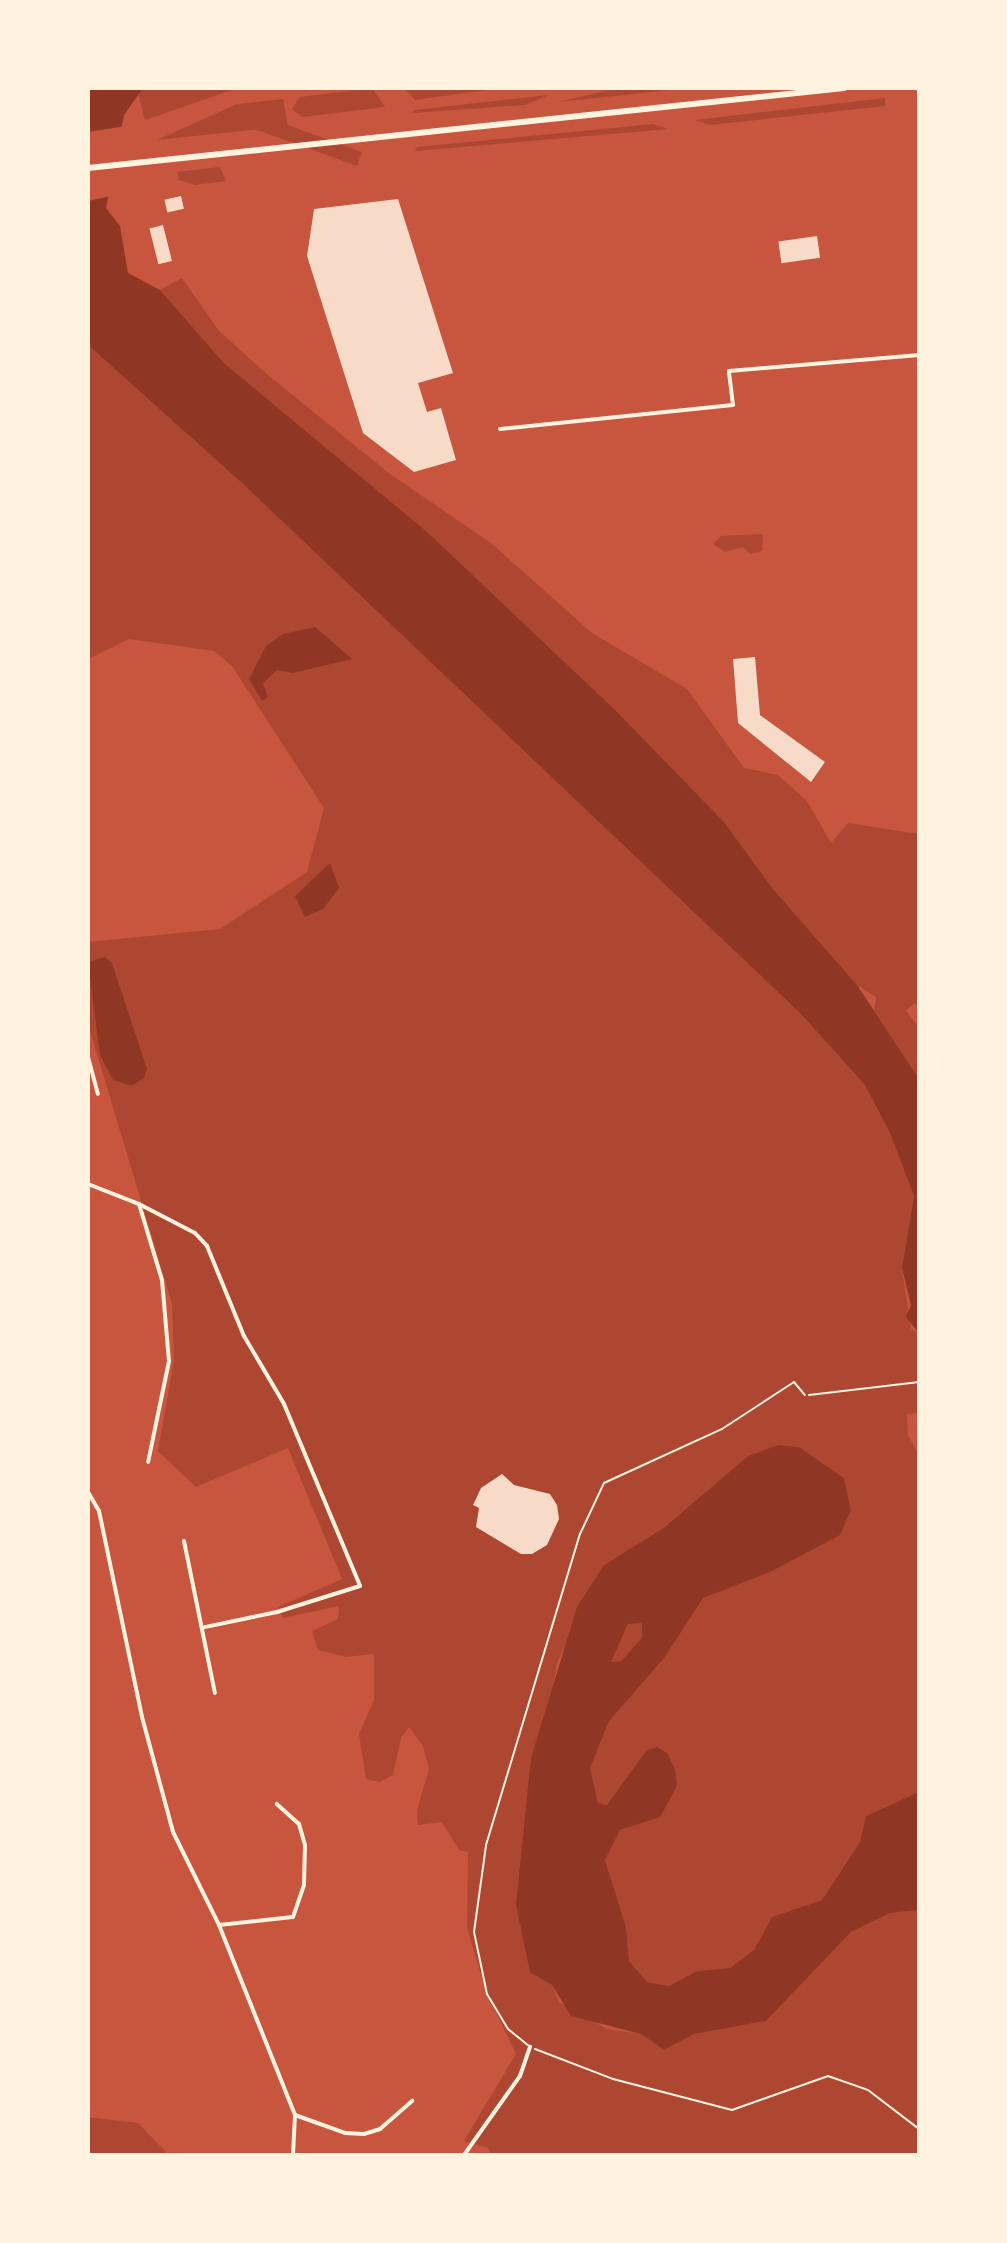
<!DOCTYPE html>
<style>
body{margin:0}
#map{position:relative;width:1007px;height:2243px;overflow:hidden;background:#c8553d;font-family:"Nunito Sans",sans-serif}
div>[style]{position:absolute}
.green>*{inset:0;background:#ae4732;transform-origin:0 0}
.water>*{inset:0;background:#8f3625}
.pier>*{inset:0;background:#c8553d}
.building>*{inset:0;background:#f7dbc8;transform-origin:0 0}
.path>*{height:2px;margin:-1px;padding:0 1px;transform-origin:1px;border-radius:1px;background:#fff3e0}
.service>*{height:2px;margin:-1px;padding:0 1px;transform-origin:1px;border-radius:1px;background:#fff3e0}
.minor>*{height:4px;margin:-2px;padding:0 2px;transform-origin:2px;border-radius:2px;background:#fff3e0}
.primary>*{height:6px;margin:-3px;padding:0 3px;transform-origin:3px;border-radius:3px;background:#fff3e0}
span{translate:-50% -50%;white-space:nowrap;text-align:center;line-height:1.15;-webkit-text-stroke:7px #fff3e0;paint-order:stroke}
.frame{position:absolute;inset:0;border:90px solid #fff3e0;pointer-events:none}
</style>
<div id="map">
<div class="green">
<i style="clip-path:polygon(143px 88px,238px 88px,145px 120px,138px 93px)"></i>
<i style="clip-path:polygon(372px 88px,385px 107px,302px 117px,292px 109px,300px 97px)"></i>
<i style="clip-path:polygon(404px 88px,501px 88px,415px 100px)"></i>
<i style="clip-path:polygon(619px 88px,688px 88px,558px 102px)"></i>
<i style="clip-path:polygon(549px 95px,525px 105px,412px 113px,414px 110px)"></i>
<i style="clip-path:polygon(885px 98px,885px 106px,710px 125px,695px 120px)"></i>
<i style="clip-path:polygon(283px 99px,288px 126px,157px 140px,237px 104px)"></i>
<i style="clip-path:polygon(653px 124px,668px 129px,415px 151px,417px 147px)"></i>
<i style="left:362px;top:152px;width:15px;height:128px;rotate:110deg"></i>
<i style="clip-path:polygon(220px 167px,226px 181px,195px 185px,179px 180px,177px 172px)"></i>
<i style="clip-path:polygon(182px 278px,219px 331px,269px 376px,390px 474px,491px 543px,592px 633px,687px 689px,744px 768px,778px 775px,807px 801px,831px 843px,848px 823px,919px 834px,919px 1009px,915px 1003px,906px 1010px,919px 1028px,919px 1079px,874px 1011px,876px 997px,857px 985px,773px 889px,724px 822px,426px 531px,224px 363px,160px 290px)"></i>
<i style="clip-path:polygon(88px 345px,242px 483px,801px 1014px,865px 1085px,890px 1133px,914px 1196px,902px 1268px,911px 1329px,919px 1333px,919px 1413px,907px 1414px,908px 1435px,919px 1455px,919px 1792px,866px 1816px,860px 1842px,822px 1900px,772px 1917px,754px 1950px,730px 1968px,697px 1971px,669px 1986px,647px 1982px,629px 1961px,626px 1927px,605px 1860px,620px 1830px,630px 1826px,625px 1783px,607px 1805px,598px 1803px,590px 1768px,609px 1721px,703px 1598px,840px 1534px,851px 1510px,844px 1478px,799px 1447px,778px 1445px,748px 1456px,662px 1528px,604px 1565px,557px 1663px,550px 1705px,531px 1758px,526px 1834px,530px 1971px,552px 1985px,559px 2002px,607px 2029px,641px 2034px,664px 2050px,694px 2034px,766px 2021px,851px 1932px,890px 1913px,919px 1910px,919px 2155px,491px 2155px,488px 2148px,464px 2141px,516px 2054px,487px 1994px,467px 1928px,468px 1852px,459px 1850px,442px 1822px,418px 1825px,417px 1810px,429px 1769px,423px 1746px,409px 1727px,401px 1738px,393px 1775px,380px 1782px,366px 1779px,359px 1734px,374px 1700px,374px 1654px,346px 1657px,318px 1650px,312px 1631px,338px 1619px,339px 1606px,283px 1618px,278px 1607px,342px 1579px,288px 1448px,196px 1487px,158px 1451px,174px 1360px,172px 1304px,88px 1024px,88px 942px,220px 929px,307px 872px,324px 808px,232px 666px,214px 651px,129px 639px,88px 659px)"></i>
<i style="clip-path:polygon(763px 534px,762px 551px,750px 554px,743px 547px,725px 552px,713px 544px,721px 536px)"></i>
<i style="clip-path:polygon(642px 1622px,642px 1638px,621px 1661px,611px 1662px,628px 1624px)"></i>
<i style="clip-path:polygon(88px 2117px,138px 2123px,169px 2155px,88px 2155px)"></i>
</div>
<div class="water">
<i style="clip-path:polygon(88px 88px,143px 88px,124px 115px,106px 208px,120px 226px,128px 273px,160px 290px,224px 363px,426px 531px,615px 710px,724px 822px,773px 889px,857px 985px,919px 1079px,919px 1333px,906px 1317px,911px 1305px,902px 1268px,914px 1196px,890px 1133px,865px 1085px,801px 1014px,242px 483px,88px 345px)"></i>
<i style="clip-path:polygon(315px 627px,352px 659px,293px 673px,277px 670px,263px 683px,268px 697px,262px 701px,249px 679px,266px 646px,283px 634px)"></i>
<i style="clip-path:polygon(330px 863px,339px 888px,323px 909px,305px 917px,295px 896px)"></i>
<i style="clip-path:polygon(105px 957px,112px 963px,147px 1069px,144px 1078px,131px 1086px,113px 1080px,100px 1055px,88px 962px)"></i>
<i style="clip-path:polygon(evenodd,778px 1445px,799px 1447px,844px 1478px,851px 1510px,840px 1535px,770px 1572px,703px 1598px,664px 1658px,609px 1721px,590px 1768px,598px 1803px,607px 1805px,646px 1751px,657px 1747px,667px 1753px,675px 1769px,677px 1786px,660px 1817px,620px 1830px,605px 1860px,626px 1927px,629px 1961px,647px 1982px,669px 1986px,697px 1971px,730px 1968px,754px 1950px,772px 1917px,822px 1900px,860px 1842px,866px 1816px,919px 1792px,919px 1910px,890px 1913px,851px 1932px,766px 2021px,694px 2034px,664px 2050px,641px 2034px,571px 2016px,552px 1985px,530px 1972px,516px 1905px,531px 1758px,577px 1607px,604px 1565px,663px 1528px,748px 1456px,778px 1445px,642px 1623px,642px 1638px,621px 1661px,611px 1662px,628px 1624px,642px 1623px)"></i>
</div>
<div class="pier">
<i style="clip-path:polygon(126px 126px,112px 196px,88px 201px,88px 132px)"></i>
</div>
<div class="building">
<i style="left:181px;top:196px;width:13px;height:17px;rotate:77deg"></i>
<i style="clip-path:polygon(398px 199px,453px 373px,418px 383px,427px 412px,441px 408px,456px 460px,414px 472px,363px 433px,307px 256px,314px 209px)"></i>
<i style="left:163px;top:225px;width:37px;height:14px;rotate:76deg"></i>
<i style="left:817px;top:236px;width:22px;height:39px;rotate:82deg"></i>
<i style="clip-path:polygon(755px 657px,760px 715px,825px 762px,811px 782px,738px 723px,733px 659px)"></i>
<i style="clip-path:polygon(502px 1474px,514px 1485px,550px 1494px,557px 1505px,559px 1519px,547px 1545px,532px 1554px,521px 1554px,476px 1527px,479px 1508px,473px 1505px,481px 1488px)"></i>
</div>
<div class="path">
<i style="left:809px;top:1395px;width:111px;rotate:-6.7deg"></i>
<i style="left:535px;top:2049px;width:84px;rotate:21deg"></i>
<i style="left:613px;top:2079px;width:123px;rotate:14.6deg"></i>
<i style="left:732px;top:2110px;width:102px;rotate:-19.5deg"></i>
<i style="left:828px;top:2076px;width:42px;rotate:19.3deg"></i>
<i style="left:868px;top:2090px;width:64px;rotate:37.4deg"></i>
</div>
<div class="service">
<i style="left:529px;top:2046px;width:27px;rotate:-141deg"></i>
<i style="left:508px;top:2029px;width:41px;rotate:-121deg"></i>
<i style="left:487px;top:1994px;width:63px;rotate:-101.8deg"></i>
<i style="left:474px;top:1932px;width:88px;rotate:-82.1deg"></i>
<i style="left:486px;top:1845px;width:325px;rotate:-73.2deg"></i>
<i style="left:580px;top:1534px;width:56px;rotate:-64.8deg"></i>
<i style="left:604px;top:1483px;width:130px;rotate:-24.6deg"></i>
<i style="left:722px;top:1429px;width:86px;rotate:-33.1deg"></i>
<i style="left:794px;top:1382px;width:17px;rotate:50deg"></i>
</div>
<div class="minor">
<i style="left:500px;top:429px;width:234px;rotate:-5.9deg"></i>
<i style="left:733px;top:405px;width:34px;rotate:-97deg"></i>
<i style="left:729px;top:371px;width:191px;rotate:-4.8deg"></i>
<i style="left:88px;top:1057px;width:38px;rotate:75deg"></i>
<i style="left:88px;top:1184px;width:55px;rotate:21.4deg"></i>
<i style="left:139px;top:1204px;width:79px;rotate:73.2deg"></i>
<i style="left:162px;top:1280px;width:81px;rotate:85.1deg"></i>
<i style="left:169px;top:1361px;width:103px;rotate:101.7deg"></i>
<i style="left:139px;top:1204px;width:63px;rotate:27.4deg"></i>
<i style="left:195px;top:1233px;width:18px;rotate:47deg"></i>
<i style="left:207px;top:1246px;width:97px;rotate:67.7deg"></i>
<i style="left:244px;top:1336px;width:79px;rotate:59.5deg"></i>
<i style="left:284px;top:1404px;width:197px;rotate:67.3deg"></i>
<i style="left:360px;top:1586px;width:87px;rotate:162.6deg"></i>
<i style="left:277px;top:1612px;width:74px;rotate:168.2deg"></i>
<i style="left:88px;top:1492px;width:22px;rotate:60deg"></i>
<i style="left:99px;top:1511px;width:210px;rotate:78.2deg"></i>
<i style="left:142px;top:1717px;width:119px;rotate:74.9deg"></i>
<i style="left:173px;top:1832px;width:104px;rotate:63.7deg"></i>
<i style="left:219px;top:1925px;width:205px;rotate:68.2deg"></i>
<i style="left:295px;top:2115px;width:40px;rotate:92.9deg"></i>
<i style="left:184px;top:1541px;width:155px;rotate:78.5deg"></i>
<i style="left:219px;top:1925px;width:74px;rotate:-6.2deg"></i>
<i style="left:293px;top:1917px;width:34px;rotate:-71deg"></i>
<i style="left:304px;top:1885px;width:40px;rotate:-88.6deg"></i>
<i style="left:305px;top:1845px;width:22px;rotate:-106deg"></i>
<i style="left:299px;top:1824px;width:30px;rotate:-138deg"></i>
<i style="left:295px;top:2115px;width:53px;rotate:19.8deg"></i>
<i style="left:345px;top:2133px;width:19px;rotate:3deg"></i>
<i style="left:364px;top:2134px;width:17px;rotate:-17deg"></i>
<i style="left:380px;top:2129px;width:43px;rotate:-41.2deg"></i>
<i style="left:464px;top:2155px;width:97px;rotate:-54.7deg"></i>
<i style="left:520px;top:2076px;width:31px;rotate:-71deg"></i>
</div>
<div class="primary">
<i style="left:88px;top:168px;width:760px;rotate:-6.04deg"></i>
</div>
<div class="frame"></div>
</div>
